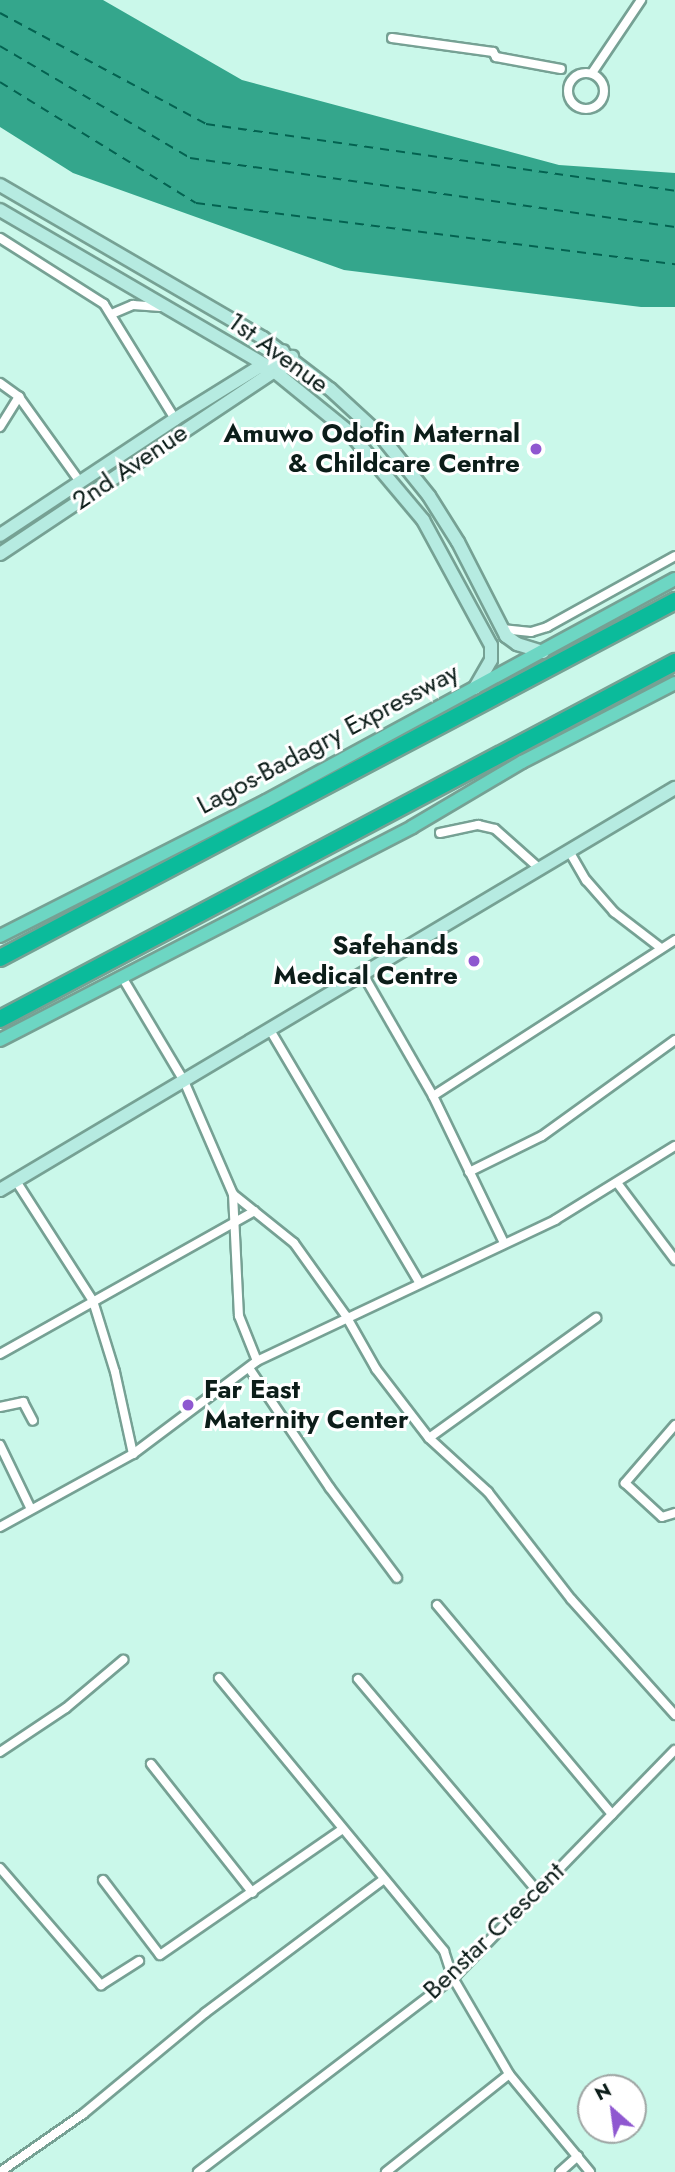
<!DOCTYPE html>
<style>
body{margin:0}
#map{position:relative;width:675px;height:2172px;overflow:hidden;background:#caf8ea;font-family:Jost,sans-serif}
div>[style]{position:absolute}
.water>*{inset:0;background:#34a68c}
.ferry>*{height:2px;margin-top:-1px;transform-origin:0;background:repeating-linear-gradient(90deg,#036250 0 9px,transparent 0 16px)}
.roads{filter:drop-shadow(2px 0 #76a194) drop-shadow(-2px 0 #76a194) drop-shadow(0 2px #76a194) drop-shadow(0 -2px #76a194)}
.street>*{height:8px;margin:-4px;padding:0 4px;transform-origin:4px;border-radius:4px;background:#fff}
.street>.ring{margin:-4px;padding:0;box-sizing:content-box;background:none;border:8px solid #fff;border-radius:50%}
.secondary>*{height:12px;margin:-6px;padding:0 6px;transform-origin:6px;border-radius:6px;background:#b6ebe1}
.primary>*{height:12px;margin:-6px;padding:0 6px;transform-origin:6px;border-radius:6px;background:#6dd6c3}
.highway>*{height:16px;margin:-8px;padding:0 8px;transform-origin:8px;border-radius:8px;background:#0bbb9b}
.dots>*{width:19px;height:19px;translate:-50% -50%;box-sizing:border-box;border:4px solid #fff;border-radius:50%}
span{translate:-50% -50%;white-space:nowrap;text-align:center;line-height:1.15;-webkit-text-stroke:6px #fff;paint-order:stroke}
.street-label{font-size:26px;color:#0c1d19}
.poi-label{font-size:26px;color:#0c1d19;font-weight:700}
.right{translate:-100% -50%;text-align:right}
.left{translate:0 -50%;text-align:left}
.north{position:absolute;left:577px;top:2074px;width:70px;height:70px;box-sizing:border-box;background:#fff;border:2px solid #9ea5a3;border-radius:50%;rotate:332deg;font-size:19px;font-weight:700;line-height:28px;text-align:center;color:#0c1d19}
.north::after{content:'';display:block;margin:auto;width:24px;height:32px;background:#8f58d0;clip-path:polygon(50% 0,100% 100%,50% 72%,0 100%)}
</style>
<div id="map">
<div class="water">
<i style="clip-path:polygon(0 0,103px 0,242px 80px,559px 165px,675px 173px,675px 307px,641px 307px,344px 270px,73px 173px,0 127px)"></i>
</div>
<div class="ferry">
<i style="left:0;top:13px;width:234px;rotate:28.3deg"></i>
<i style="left:206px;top:124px;width:474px;rotate:8.1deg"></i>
<i style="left:0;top:46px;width:221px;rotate:30.5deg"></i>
<i style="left:190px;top:158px;width:490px;rotate:8.1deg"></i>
<i style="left:0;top:82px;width:230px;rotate:31.7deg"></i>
<i style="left:196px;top:203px;width:483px;rotate:7.3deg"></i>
</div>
<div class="roads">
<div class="street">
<i style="left:392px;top:38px;width:102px;rotate:7.9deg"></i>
<i style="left:493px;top:52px;width:6px;rotate:59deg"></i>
<i style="left:496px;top:57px;width:66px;rotate:10.5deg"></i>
<i class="ring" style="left:568px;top:73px;width:28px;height:28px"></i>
<i style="left:592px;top:73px;width:88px;rotate:-56.1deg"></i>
<i style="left:0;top:238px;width:123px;rotate:32.4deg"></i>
<i style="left:104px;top:304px;width:135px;rotate:58.3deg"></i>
<i style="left:114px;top:313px;width:21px;rotate:-23deg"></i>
<i style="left:133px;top:305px;width:28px;rotate:4deg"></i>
<i style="left:0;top:383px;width:24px;rotate:36deg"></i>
<i style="left:19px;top:397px;width:105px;rotate:54.3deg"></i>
<i style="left:0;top:427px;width:36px;rotate:-58deg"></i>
<i style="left:502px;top:629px;width:29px;rotate:6deg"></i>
<i style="left:531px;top:632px;width:17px;rotate:-17deg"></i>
<i style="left:547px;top:627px;width:146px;rotate:-29deg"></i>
<i style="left:440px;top:833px;width:39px;rotate:-12deg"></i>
<i style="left:478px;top:825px;width:17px;rotate:13deg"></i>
<i style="left:495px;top:829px;width:59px;rotate:41.6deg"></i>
<i style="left:569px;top:851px;width:34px;rotate:60deg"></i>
<i style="left:586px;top:880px;width:43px;rotate:48.8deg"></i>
<i style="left:614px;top:912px;width:59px;rotate:37.5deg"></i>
<i style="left:364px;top:976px;width:138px;rotate:60.1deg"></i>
<i style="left:433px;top:1096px;width:163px;rotate:64.2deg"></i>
<i style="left:122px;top:977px;width:121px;rotate:59.2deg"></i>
<i style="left:184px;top:1081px;width:123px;rotate:66.6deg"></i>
<i style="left:233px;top:1194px;width:78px;rotate:38.8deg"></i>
<i style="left:294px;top:1243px;width:90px;rotate:54.5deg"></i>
<i style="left:346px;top:1316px;width:61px;rotate:60.5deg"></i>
<i style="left:376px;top:1369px;width:87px;rotate:52.5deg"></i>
<i style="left:429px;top:1438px;width:80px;rotate:42.5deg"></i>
<i style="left:488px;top:1492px;width:135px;rotate:52.2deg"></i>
<i style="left:571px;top:1599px;width:156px;rotate:48.1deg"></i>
<i style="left:270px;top:1030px;width:293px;rotate:59.4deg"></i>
<i style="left:433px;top:1096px;width:288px;rotate:-32.8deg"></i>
<i style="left:469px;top:1172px;width:81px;rotate:-26.3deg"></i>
<i style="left:542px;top:1136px;width:164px;rotate:-35.8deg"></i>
<i style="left:16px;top:1181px;width:143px;rotate:57.3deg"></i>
<i style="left:93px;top:1301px;width:74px;rotate:72.8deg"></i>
<i style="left:115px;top:1372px;width:84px;rotate:77.6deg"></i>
<i style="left:618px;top:1184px;width:95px;rotate:53.1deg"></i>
<i style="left:233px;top:1194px;width:122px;rotate:87.2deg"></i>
<i style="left:239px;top:1316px;width:48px;rotate:68.2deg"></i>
<i style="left:0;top:1354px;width:292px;rotate:-29.3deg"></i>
<i style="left:249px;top:1368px;width:145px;rotate:56deg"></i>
<i style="left:330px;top:1488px;width:112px;rotate:53.3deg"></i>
<i style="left:0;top:1407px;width:24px;rotate:-12deg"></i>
<i style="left:23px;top:1402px;width:21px;rotate:62deg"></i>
<i style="left:675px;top:1425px;width:77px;rotate:130.8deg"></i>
<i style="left:625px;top:1483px;width:50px;rotate:42.6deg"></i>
<i style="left:662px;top:1517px;width:14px;rotate:-17deg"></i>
<i style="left:429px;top:1438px;width:206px;rotate:-35.7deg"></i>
<i style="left:0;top:1445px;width:71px;rotate:64.2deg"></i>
<i style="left:0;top:1527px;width:152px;rotate:-28.8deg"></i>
<i style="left:133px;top:1454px;width:155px;rotate:-36.9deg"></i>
<i style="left:257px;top:1361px;width:330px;rotate:-25.3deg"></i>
<i style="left:555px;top:1220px;width:141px;rotate:-31.7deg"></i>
<i style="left:437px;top:1605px;width:273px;rotate:50.1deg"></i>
<i style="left:219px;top:1678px;width:354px;rotate:50.5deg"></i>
<i style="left:444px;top:1951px;width:28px;rotate:72deg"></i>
<i style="left:453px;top:1978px;width:111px;rotate:59.7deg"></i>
<i style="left:509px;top:2074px;width:127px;rotate:50.4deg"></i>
<i style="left:358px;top:1679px;width:279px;rotate:49.8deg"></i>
<i style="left:0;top:1752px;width:79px;rotate:-33.7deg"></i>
<i style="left:66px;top:1708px;width:75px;rotate:-40.1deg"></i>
<i style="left:151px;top:1764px;width:164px;rotate:51.7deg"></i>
<i style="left:0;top:1868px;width:155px;rotate:49.2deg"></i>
<i style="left:101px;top:1985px;width:45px;rotate:-32.3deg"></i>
<i style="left:103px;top:1880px;width:94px;rotate:52.8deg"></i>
<i style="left:160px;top:1955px;width:219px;rotate:-34.6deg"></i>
<i style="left:0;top:2172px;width:101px;rotate:-34.9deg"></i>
<i style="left:83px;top:2114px;width:158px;rotate:-39.6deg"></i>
<i style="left:205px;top:2013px;width:222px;rotate:-36.8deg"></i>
<i style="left:198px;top:2172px;width:320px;rotate:-37.3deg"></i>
<i style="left:453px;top:1978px;width:318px;rotate:-45.8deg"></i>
<i style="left:386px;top:2172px;width:157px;rotate:-38.5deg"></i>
<i style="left:560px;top:2172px;width:24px;rotate:-42deg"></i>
</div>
<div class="secondary">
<i style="left:0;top:185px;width:304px;rotate:30.2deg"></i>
<i style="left:263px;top:338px;width:84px;rotate:37.3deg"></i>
<i style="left:330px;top:389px;width:68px;rotate:42.6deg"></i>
<i style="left:380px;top:435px;width:78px;rotate:51.2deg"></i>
<i style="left:429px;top:496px;width:54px;rotate:57.8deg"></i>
<i style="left:458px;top:542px;width:106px;rotate:62.9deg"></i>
<i style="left:506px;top:636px;width:14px;rotate:36deg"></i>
<i style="left:517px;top:644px;width:27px;rotate:17deg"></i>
<i style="left:0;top:210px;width:311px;rotate:30.3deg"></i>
<i style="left:269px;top:367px;width:103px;rotate:39.1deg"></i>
<i style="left:349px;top:432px;width:115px;rotate:49.9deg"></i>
<i style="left:423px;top:520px;width:142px;rotate:61.5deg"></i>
<i style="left:491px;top:645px;width:15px;rotate:90deg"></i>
<i style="left:491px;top:660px;width:32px;rotate:120deg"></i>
<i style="left:0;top:535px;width:210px;rotate:-33.5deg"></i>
<i style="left:175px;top:419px;width:99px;rotate:-31.8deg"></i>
<i style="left:259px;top:367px;width:10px"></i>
<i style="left:269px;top:367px;width:21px;rotate:-49deg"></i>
<i style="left:0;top:554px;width:329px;rotate:-33.7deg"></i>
<i style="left:274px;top:371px;width:5px;rotate:22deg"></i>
<i style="left:279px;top:373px;width:21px;rotate:-51deg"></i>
<i style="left:0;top:1190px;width:786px;rotate:-30.78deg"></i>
</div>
<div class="primary">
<i style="left:0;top:936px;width:298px;rotate:-26.9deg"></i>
<i style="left:266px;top:801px;width:465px;rotate:-28.5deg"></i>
<i style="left:0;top:1040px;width:464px;rotate:-27.3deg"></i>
<i style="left:412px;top:827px;width:128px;rotate:-30.6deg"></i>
<i style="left:522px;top:762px;width:172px;rotate:-27.3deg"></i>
</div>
<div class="highway">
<i style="left:0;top:958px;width:764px;rotate:-27.87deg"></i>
<i style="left:0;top:1019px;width:764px;rotate:-27.87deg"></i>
</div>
</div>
<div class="dots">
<i style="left:536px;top:449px;background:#8f58d0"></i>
<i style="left:474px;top:961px;background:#8f58d0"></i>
<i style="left:188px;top:1405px;background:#8f58d0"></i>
</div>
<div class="street-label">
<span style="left:278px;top:353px;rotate:36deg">1st Avenue</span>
<span style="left:130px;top:467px;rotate:-34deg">2nd Avenue</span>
<span style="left:328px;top:739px;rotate:-28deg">Lagos-Badagry Expressway</span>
<span style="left:494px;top:1931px;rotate:-44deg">Benstar Crescent</span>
</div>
<div class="poi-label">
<span class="right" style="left:520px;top:449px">Amuwo Odofin Maternal<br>&amp; Childcare Centre</span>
<span class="right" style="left:458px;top:961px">Safehands<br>Medical Centre</span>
<span class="left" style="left:204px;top:1405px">Far East<br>Maternity Center</span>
</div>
<div class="north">N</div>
</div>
